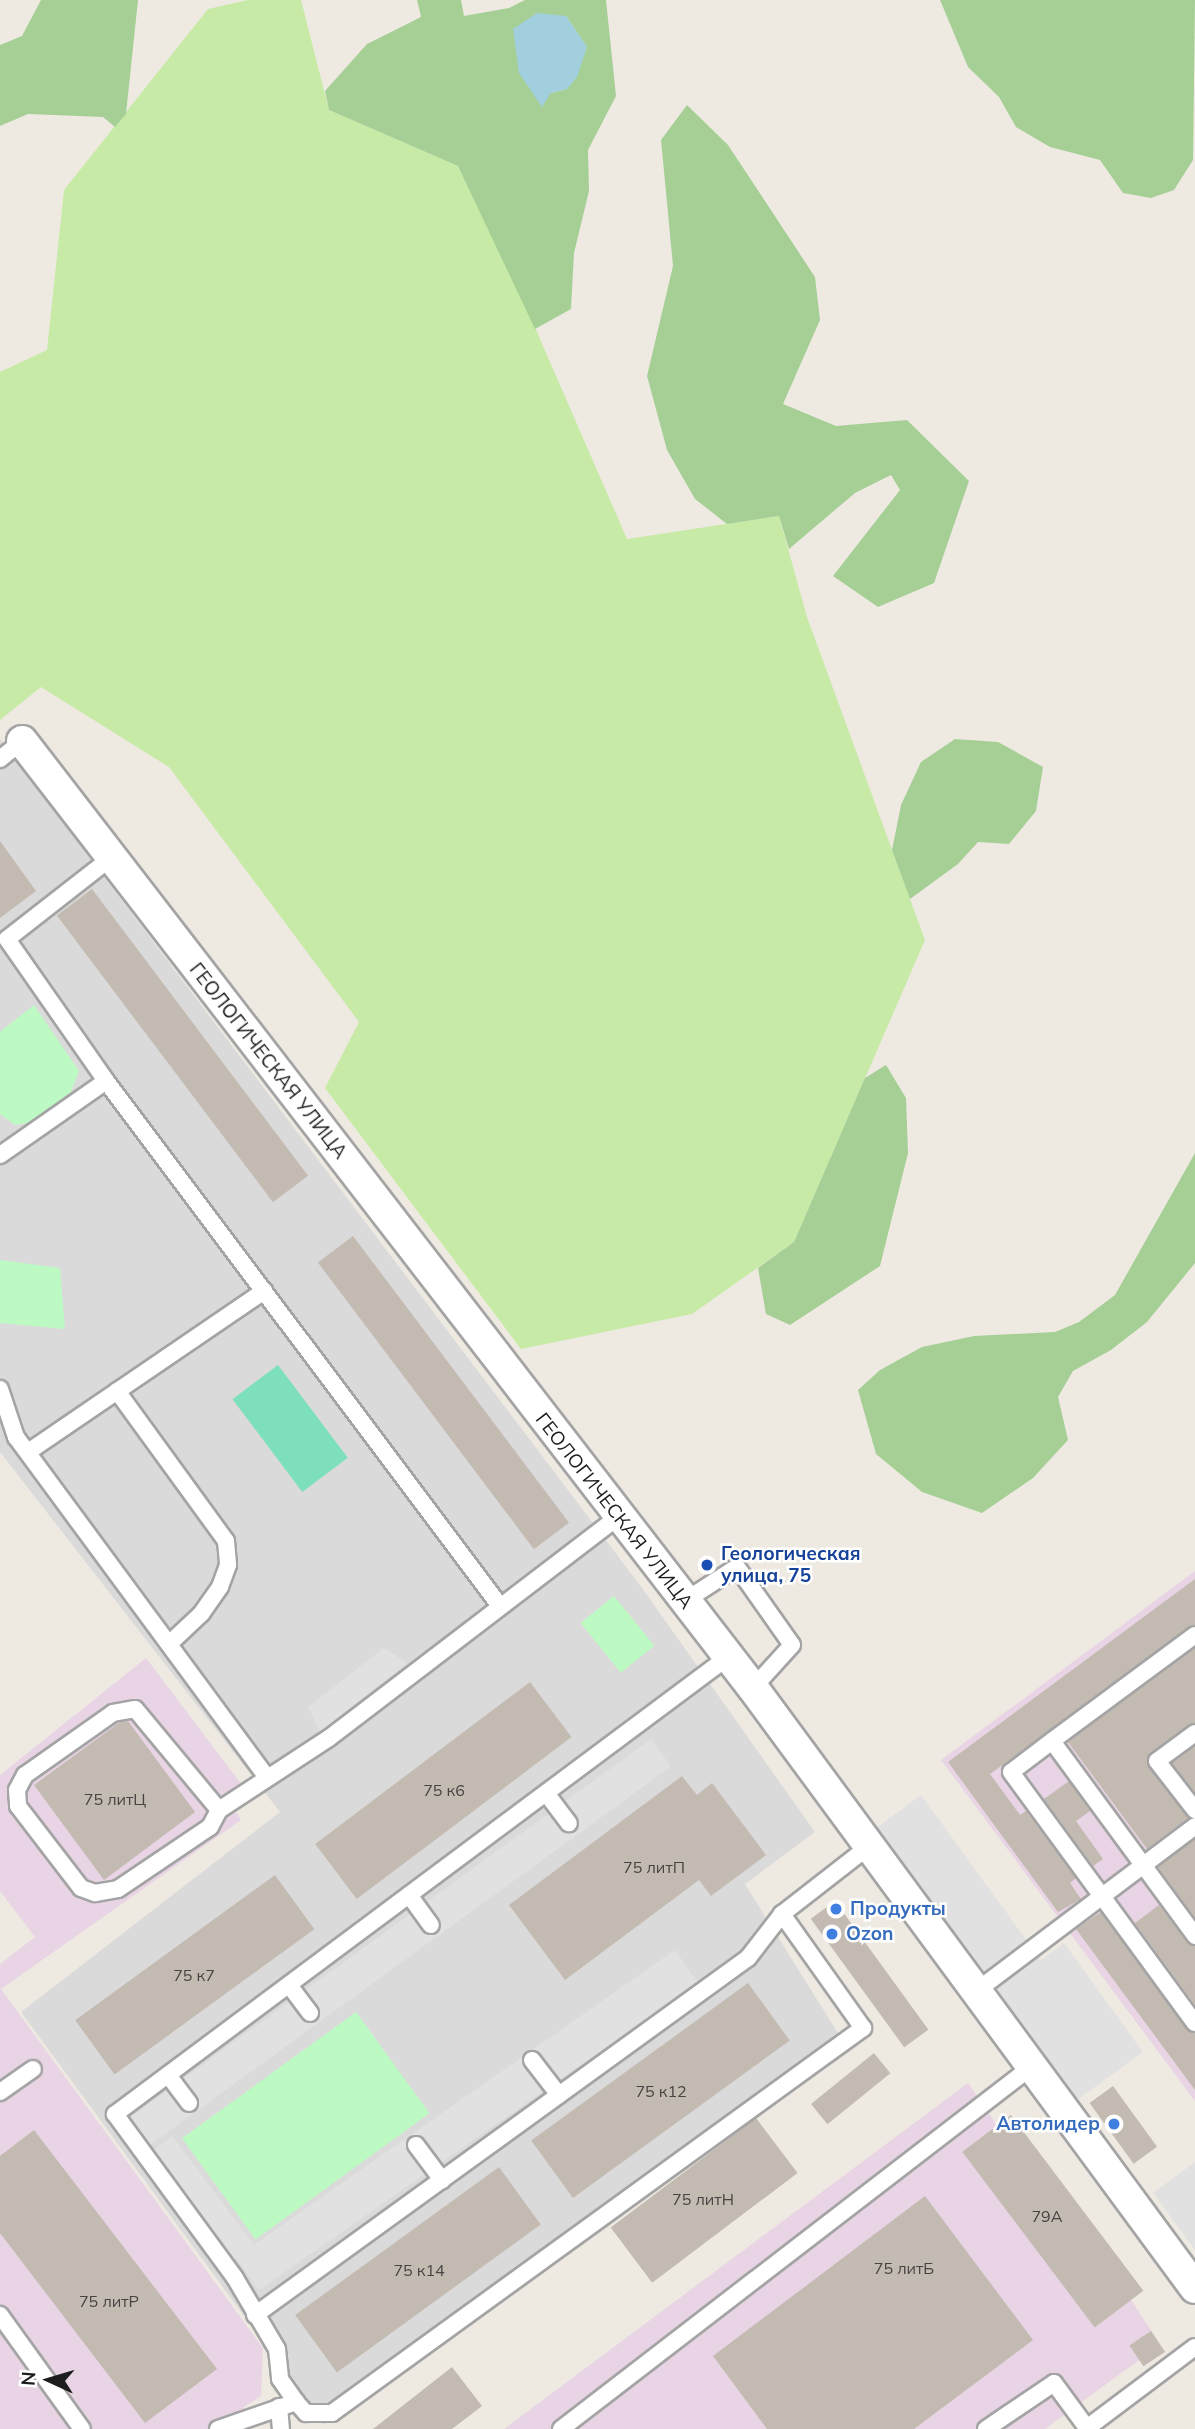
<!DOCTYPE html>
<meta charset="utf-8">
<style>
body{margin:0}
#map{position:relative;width:1195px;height:2429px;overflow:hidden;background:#eeeae2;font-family:Mulish,sans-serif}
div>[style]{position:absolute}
.residential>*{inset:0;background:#dbdada}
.industrial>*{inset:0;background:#e8d4e4}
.grass>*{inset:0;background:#c7eaa6}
.forest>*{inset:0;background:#a6cf96}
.park>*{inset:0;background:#bdfac3;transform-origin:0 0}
.pitch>*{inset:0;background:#7ee0ba;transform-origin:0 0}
.parking>*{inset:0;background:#e1e1e1;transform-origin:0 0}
.water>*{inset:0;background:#a1cfdd}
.building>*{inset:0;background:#c3bab2;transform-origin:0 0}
.roads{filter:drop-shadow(2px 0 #a4a4a4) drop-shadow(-2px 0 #a4a4a4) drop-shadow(0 2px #a4a4a4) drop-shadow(0 -2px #a4a4a4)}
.service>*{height:16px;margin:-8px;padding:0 8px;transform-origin:8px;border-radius:8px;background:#fff}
.minor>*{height:30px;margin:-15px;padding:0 15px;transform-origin:15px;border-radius:15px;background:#fff}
.dots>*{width:19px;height:19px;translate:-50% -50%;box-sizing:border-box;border:4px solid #fff;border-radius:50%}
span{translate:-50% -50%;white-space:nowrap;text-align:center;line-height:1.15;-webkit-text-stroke:5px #fff;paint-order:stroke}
.number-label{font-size:16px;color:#464442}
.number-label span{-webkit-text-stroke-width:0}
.street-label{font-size:19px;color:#1d1d1d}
.transit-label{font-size:19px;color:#164399;font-weight:700}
.left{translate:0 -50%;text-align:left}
.shop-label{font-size:19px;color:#366cbe;font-weight:700}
.right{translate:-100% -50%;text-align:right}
.north{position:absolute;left:14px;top:2345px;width:70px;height:70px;-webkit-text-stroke:5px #fff;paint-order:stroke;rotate:274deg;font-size:19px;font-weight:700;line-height:28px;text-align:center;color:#1d1d1d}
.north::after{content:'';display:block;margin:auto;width:24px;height:32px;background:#1d1d1d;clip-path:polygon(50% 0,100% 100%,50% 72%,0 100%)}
</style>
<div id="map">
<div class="residential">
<i style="clip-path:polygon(0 739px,642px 1588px,815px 1832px,745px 1884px,841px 2038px,324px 2425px,21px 2012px,280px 1812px,0 1452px)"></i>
</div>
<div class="industrial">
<i style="clip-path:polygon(1195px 1571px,1195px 2101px,941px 1760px)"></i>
<i style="clip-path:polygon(146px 1658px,251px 1797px,235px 1810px,241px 1820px,1px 1989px,263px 2348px,261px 2396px,244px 2407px,249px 2429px,0 2429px,0 1964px,35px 1937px,0 1891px,0 1775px)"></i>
<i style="clip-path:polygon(968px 2083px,997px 2125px,1011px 2115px,1165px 2352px,1144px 2366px,1139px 2360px,1045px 2429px,504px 2429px)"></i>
</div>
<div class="grass">
<i style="clip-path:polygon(248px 0,301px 0,329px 110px,458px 166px,506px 261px,627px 539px,779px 516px,807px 617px,925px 940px,794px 1242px,692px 1314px,521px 1349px,325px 1088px,359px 1022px,169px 767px,41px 687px,0 720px,0 372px,47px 350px,64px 190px,208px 9px)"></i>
</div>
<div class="forest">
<i style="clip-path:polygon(41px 0,138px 0,126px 114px,115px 127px,103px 117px,28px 114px,0 126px,0 45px,22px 36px)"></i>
<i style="clip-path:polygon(evenodd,417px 0,461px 0,464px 16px,509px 8px,525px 0,606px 0,616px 96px,588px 150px,589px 191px,574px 253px,571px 309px,535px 329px,458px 166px,329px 110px,325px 91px,367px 44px,421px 17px,417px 0,566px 16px,587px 47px,567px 89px,551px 93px,566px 16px)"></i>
<i style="clip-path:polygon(940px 0,1195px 0,1193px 160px,1174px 190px,1151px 198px,1123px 193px,1100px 160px,1050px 147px,1016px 127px,999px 97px,968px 67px)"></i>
<i style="clip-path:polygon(687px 105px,728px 145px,815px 277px,820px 320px,783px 404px,836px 426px,907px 420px,969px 481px,934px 583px,878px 607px,833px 576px,900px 490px,891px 475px,855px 493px,789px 549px,779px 516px,727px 524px,695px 499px,667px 450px,647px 376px,673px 266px,661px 140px)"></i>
<i style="clip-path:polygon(955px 739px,998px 742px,1043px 767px,1036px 811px,1009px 844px,978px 842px,958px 864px,910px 899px,892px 850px,901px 805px,921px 762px)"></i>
<i style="clip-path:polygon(886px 1065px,906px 1098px,908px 1153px,880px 1266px,790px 1325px,766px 1314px,758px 1268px,794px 1242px,865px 1078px)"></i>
<i style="clip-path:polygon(1195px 1153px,1195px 1263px,1147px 1322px,1111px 1350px,1073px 1371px,1058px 1397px,1068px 1440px,1033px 1478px,982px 1513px,922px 1492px,876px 1454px,858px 1390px,880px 1370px,922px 1347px,974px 1336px,1055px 1332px,1079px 1322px,1115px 1295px)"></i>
</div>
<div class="park">
<i style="clip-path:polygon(34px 1005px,79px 1071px,71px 1092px,28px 1123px,15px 1125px,0 1114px,0 1032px)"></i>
<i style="clip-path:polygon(0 1260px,60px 1268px,65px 1329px,0 1323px)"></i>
<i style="left:614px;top:1596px;width:64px;height:43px;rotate:51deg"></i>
<i style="left:356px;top:2012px;width:125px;height:215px;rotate:54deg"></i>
</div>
<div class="pitch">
<i style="left:278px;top:1365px;width:116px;height:57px;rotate:53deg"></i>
</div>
<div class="parking">
<i style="clip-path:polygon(384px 1648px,407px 1663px,320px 1732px,308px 1707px)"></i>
<i style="left:651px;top:1739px;width:34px;height:646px;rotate:54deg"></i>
<i style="clip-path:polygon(921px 1795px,1041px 1960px,1064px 1943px,1143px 2052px,1073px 2103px,875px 1829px)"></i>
<i style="left:675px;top:1950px;width:40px;height:536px;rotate:55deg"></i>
<i style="left:172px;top:2136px;width:136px;height:42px;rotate:53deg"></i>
<i style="clip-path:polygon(1195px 2162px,1195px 2250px,1153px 2193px)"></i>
</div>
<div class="water">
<i style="clip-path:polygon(537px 13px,566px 16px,587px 47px,577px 77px,567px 89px,551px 93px,542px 107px,519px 73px,513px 29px)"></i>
</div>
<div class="building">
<i style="clip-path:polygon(0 841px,36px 891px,0 918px)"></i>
<i style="left:92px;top:889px;width:359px;height:44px;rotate:53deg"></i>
<i style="left:353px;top:1236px;width:359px;height:44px;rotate:53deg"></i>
<i style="clip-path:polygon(1195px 1579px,1195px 1625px,990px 1774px,1020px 1815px,1026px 1811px,1076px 1878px,1070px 1883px,1081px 1899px,1058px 1912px,948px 1762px)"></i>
<i style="clip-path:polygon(1195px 1648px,1195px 1723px,1151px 1753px,1147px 1762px,1188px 1818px,1147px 1849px,1068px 1742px)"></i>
<i style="left:530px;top:1682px;width:69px;height:269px;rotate:53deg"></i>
<i style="clip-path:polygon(128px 1721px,195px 1812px,104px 1880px,34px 1785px,120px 1722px)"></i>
<i style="clip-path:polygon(1195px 1746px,1195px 1793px,1172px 1763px)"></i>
<i style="clip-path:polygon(682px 1776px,697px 1795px,712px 1783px,766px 1855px,711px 1896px,699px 1880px,565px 1980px,509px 1905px)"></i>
<i style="clip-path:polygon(1069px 1781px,1090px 1811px,1076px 1821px,1103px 1859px,1093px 1866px,1044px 1799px)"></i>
<i style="clip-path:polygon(1195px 1839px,1195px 1918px,1158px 1867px)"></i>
<i style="left:275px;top:1875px;width:67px;height:247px;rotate:54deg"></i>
<i style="left:835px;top:1901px;width:159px;height:30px;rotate:54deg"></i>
<i style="clip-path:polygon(1159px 1905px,1187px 1942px,1195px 1946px,1195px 2005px,1135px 1923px)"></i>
<i style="clip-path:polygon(1101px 1912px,1187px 2029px,1195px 2033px,1195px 2090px,1076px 1929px)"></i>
<i style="left:748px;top:1983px;width:71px;height:268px;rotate:54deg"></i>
<i style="left:874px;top:2053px;width:26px;height:81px;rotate:51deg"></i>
<i style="left:1113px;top:2086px;width:75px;height:29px;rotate:54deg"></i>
<i style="left:1011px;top:2115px;width:220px;height:61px;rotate:53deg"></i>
<i style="left:756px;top:2118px;width:69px;height:182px;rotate:53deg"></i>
<i style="clip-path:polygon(34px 2130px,217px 2369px,145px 2423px,0 2233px,0 2156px)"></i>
<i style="left:499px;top:2167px;width:71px;height:252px;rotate:54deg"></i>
<i style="clip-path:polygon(925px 2196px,1033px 2340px,914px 2429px,767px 2429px,713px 2356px)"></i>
<i style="left:1151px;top:2331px;width:25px;height:26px;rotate:56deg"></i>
<i style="clip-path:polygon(452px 2367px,482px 2406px,452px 2429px,373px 2429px)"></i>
</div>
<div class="roads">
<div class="service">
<i style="left:0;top:759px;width:28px;rotate:-39deg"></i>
<i style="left:112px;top:857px;width:133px;rotate:142deg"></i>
<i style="left:7px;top:939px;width:173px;rotate:55.1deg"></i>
<i style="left:106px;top:1081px;width:656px;rotate:53.11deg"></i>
<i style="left:0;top:1155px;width:129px;rotate:-34.9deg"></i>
<i style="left:0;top:1389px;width:51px;rotate:71.6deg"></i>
<i style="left:16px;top:1437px;width:423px;rotate:53.6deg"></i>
<i style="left:117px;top:1391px;width:185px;rotate:54deg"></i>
<i style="left:226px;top:1541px;width:24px;rotate:85deg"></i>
<i style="left:228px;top:1565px;width:23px;rotate:110deg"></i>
<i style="left:220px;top:1587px;width:32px;rotate:125deg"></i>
<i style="left:202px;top:1613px;width:45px;rotate:136.8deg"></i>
<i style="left:28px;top:1452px;width:286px;rotate:-34.3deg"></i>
<i style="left:683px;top:1602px;width:64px;rotate:-32.9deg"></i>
<i style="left:737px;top:1567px;width:95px;rotate:54.8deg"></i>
<i style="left:792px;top:1645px;width:58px;rotate:132.2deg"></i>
<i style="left:1195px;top:1635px;width:178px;rotate:143.5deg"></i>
<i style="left:1052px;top:1741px;width:242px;rotate:53.7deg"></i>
<i style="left:728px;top:1657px;width:765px;rotate:143.29deg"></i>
<i style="left:115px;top:2114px;width:203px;rotate:53.8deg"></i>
<i style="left:235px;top:2278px;width:82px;rotate:59.4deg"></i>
<i style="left:277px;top:2349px;width:30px;rotate:84deg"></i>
<i style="left:280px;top:2379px;width:28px;rotate:55deg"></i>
<i style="left:296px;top:2402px;width:15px;rotate:48deg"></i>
<i style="left:306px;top:2413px;width:26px"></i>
<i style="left:332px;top:2413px;width:656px;rotate:-35.94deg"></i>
<i style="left:863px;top:2028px;width:140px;rotate:-125.4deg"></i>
<i style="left:1195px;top:1733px;width:47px;rotate:143.6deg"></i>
<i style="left:1157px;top:1761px;width:62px;rotate:52.2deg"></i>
<i style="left:1052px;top:1741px;width:51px;rotate:142.9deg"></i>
<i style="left:1011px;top:1772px;width:311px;rotate:53.8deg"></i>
<i style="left:546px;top:1793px;width:38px;rotate:53deg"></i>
<i style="left:219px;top:1810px;width:131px;rotate:-129.7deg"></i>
<i style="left:135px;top:1709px;width:22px;rotate:170deg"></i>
<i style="left:113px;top:1713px;width:108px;rotate:144.8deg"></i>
<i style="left:25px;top:1775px;width:17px;rotate:118deg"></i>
<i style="left:17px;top:1790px;width:16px;rotate:86deg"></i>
<i style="left:18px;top:1806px;width:103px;rotate:52.5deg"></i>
<i style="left:81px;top:1888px;width:15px;rotate:20deg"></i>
<i style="left:95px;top:1893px;width:23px;rotate:-10deg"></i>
<i style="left:118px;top:1889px;width:111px;rotate:-34deg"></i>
<i style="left:210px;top:1827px;width:19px;rotate:-62deg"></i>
<i style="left:219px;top:1810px;width:131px;rotate:-33.2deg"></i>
<i style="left:329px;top:1738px;width:364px;rotate:-37.4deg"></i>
<i style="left:409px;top:1895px;width:37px;rotate:54deg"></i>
<i style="left:289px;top:1985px;width:35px;rotate:53deg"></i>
<i style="left:975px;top:1992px;width:276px;rotate:-37deg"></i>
<i style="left:532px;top:2060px;width:44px;rotate:52.4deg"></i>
<i style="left:168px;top:2075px;width:35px;rotate:53deg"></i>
<i style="left:0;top:2092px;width:40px;rotate:-34.9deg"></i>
<i style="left:416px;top:2145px;width:44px;rotate:53.4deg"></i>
<i style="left:0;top:2315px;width:140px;rotate:54.3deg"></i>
<i style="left:255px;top:2315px;width:609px;rotate:-35.91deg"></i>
<i style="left:748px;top:1958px;width:56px;rotate:-52.3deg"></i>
<i style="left:782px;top:1914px;width:109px;rotate:-37.9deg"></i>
<i style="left:279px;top:2407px;width:22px;rotate:85deg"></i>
<i style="left:218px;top:2429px;width:83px;rotate:-19.1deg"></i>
<i style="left:561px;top:2429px;width:592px;rotate:-37.59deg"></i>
<i style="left:986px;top:2429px;width:82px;rotate:-34.1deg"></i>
<i style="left:1054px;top:2383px;width:56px;rotate:53.7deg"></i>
<i style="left:1087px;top:2428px;width:135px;rotate:-36.9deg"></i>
</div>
<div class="minor">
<i style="left:22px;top:741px;width:1196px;rotate:52.34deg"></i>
<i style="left:753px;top:1688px;width:745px;rotate:53.62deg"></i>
</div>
</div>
<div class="dots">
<i style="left:707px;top:1565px;background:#1a4fb4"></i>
<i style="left:836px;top:1909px;background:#3f7fe0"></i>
<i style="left:832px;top:1934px;background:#3f7fe0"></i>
<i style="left:1114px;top:2124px;background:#3f7fe0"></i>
</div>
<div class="number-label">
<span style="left:444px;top:1790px">75 к6</span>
<span style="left:115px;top:1799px">75 литЦ</span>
<span style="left:654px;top:1867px">75 литП</span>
<span style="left:194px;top:1975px">75 к7</span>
<span style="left:661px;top:2091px">75 к12</span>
<span style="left:703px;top:2199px">75 литН</span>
<span style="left:1047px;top:2216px">79А</span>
<span style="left:904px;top:2268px">75 литБ</span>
<span style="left:419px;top:2270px">75 к14</span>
<span style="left:109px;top:2301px">75 литР</span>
</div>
<div class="street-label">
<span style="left:268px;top:1061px;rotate:52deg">ГЕОЛОГИЧЕСКАЯ УЛИЦА</span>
<span style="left:614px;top:1511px;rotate:52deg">ГЕОЛОГИЧЕСКАЯ УЛИЦА</span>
</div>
<div class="transit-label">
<span class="left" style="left:721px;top:1565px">Геологическая<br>улица, 75</span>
</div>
<div class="shop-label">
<span class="left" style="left:850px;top:1909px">Продукты</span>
<span class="left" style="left:846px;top:1934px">Ozon</span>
<span class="right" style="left:1100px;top:2124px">Автолидер</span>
</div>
<div class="north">N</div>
</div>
